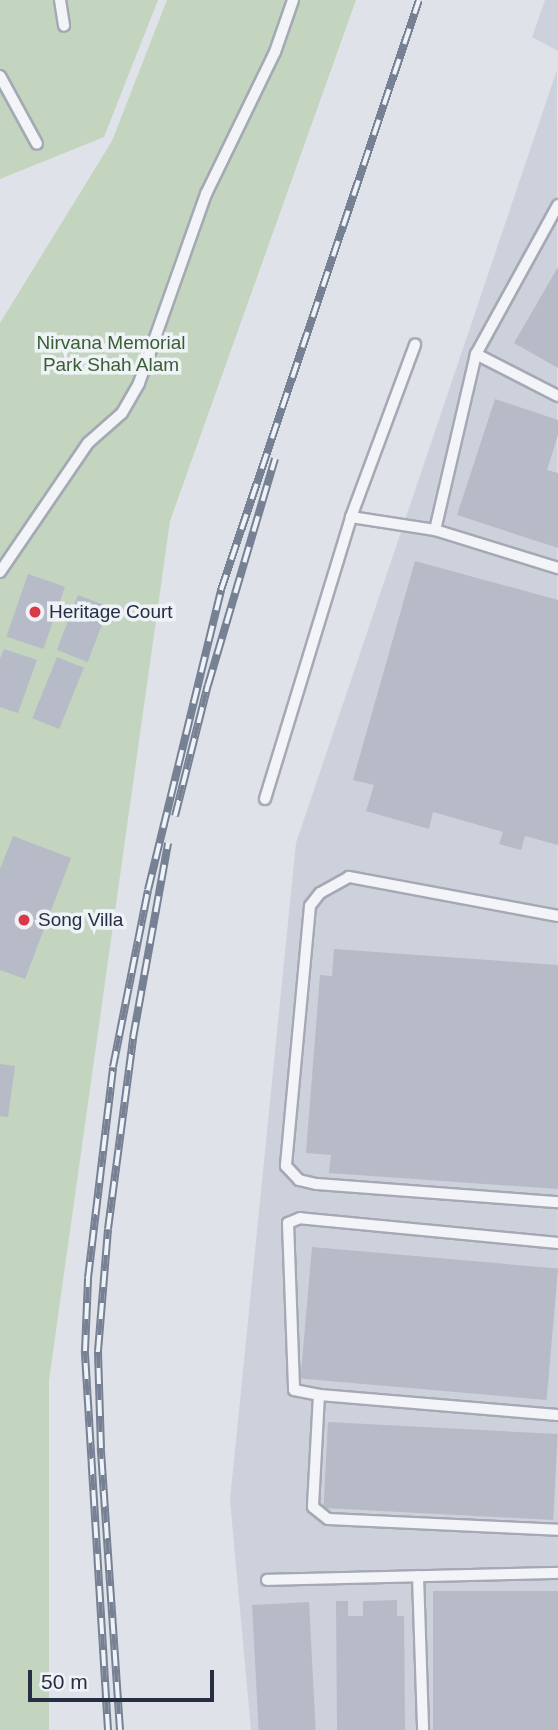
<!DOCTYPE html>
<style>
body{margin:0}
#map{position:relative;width:558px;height:1730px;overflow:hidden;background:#dfe2e9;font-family:Helvetica,sans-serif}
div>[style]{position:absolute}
.built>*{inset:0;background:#cdd1dc}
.green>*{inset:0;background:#c3d4bf}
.building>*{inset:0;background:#b6bbc7;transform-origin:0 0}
.roads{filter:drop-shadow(2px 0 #a4a9b4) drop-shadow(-2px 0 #a4a9b4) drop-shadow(0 2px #a4a9b4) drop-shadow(0 -2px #a4a9b4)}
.service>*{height:10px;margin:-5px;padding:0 5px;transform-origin:5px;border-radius:5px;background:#f2f4f7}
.rail>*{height:8px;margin-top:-4px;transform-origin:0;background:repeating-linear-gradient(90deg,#eff2f7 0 16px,#778194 0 32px);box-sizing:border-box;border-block:2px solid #778194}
.dots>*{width:19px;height:19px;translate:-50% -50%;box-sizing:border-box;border:4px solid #eff2f7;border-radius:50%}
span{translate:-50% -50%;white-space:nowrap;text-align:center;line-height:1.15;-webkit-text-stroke:7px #eff2f7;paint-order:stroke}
.park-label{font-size:19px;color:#385f33}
.poi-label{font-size:19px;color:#262f42}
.left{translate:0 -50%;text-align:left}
.scale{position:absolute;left:28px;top:1670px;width:186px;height:32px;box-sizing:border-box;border:4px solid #262f42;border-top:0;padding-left:9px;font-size:21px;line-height:24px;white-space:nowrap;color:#262f42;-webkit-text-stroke:5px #eff2f7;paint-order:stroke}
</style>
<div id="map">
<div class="built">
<i style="clip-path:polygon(545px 0,558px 0,558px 51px,532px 37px)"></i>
<i style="clip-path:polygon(557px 70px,558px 1730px,251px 1730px,230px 1500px,296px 843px)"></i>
</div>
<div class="green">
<i style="clip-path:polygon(0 0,158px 0,104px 137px,0 179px)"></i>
<i style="clip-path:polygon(167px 0,356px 0,170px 521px,49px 1380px,49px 1730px,0 1730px,0 323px,112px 141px)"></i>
</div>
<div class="building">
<i style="clip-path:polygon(558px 267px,558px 368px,514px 343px)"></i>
<i style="clip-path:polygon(495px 399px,558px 420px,558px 435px,547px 470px,558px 473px,558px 548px,457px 515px)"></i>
<i style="clip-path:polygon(415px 561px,558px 600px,558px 845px,525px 836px,521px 850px,499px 844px,503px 832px,433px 812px,429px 829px,366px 811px,374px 785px,353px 780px)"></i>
<i style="left:28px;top:574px;width:39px;height:66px;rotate:19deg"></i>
<i style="left:78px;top:595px;width:33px;height:59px;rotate:21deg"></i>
<i style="clip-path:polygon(4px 649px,37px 660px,18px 713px,0 707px,0 659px)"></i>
<i style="left:57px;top:657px;width:29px;height:66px;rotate:22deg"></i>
<i style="clip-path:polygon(13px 836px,71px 858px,25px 979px,0 970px,0 869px)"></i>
<i style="clip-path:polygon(334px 949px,558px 965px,558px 1189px,329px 1173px,331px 1155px,306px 1153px,320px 975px,332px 976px)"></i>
<i style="clip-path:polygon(0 1064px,15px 1066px,8px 1117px,0 1116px)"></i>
<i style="left:312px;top:1247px;width:247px;height:132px;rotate:5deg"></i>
<i style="left:328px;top:1422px;width:230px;height:86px;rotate:3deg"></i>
<i style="left:558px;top:1591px;width:139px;height:125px;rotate:90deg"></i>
<i style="clip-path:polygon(397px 1600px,397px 1616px,404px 1616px,405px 1730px,337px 1730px,336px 1601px,348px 1601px,348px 1616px,363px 1616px,363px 1601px)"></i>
<i style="left:309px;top:1602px;width:128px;height:57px;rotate:87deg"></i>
</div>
<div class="roads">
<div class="service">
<i style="left:60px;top:0;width:26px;rotate:81deg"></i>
<i style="left:0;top:76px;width:77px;rotate:61.4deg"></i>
<i style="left:558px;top:205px;width:170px;rotate:118.8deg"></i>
<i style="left:476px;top:354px;width:181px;rotate:103.1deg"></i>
<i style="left:435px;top:530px;width:129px;rotate:17.2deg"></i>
<i style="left:476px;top:354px;width:92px;rotate:27.1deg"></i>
<i style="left:351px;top:517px;width:85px;rotate:8.8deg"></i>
<i style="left:0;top:572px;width:156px;rotate:-55.7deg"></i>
<i style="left:88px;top:443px;width:45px;rotate:-41.4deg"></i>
<i style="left:122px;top:413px;width:34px;rotate:-60deg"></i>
<i style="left:139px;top:383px;width:201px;rotate:-70.5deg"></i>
<i style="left:206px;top:194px;width:158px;rotate:-64.1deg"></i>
<i style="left:275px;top:52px;width:55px;rotate:-70.9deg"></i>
<i style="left:265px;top:799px;width:295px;rotate:-73deg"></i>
<i style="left:351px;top:517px;width:184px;rotate:-69.6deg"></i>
<i style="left:558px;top:916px;width:213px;rotate:-169.4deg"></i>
<i style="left:349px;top:877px;width:33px;rotate:151deg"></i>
<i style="left:320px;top:893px;width:16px;rotate:128deg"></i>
<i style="left:310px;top:906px;width:261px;rotate:95.3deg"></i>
<i style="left:286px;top:1166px;width:19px;rotate:47deg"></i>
<i style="left:299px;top:1180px;width:18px;rotate:13deg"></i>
<i style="left:317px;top:1184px;width:242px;rotate:4.3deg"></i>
<i style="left:558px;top:1243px;width:259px;rotate:-174.5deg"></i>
<i style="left:300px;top:1218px;width:13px;rotate:157deg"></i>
<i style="left:288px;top:1223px;width:167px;rotate:87.9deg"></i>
<i style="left:294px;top:1390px;width:25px;rotate:11deg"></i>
<i style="left:319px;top:1395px;width:240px;rotate:4.8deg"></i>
<i style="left:319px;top:1395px;width:112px;rotate:93.1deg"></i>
<i style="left:313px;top:1507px;width:19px;rotate:39deg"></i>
<i style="left:328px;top:1519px;width:230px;rotate:2.7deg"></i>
<i style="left:418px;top:1576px;width:154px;rotate:88.1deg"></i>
<i style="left:267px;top:1580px;width:291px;rotate:-1.4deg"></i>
</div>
</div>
<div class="rail">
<i style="left:175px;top:816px;width:135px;rotate:-75.9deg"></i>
<i style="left:208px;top:685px;width:236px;rotate:-73.5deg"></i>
<i style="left:108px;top:1730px;width:380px;rotate:-93.5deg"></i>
<i style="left:85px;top:1351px;width:73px;rotate:-87.6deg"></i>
<i style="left:88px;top:1278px;width:212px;rotate:-83.2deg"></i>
<i style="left:113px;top:1067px;width:180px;rotate:-78.8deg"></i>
<i style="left:148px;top:890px;width:309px;rotate:-76.3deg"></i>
<i style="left:221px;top:590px;width:622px;rotate:-71.45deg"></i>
<i style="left:120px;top:1730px;width:283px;rotate:-93.9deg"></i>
<i style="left:101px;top:1448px;width:97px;rotate:-91.8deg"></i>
<i style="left:98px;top:1351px;width:122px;rotate:-85.3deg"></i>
<i style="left:108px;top:1229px;width:193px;rotate:-82.5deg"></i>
<i style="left:133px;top:1038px;width:198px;rotate:-79.8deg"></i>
</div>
<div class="dots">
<i style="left:35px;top:612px;background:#d93949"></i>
<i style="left:24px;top:920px;background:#d93949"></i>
</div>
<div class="park-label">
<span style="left:111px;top:354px">Nirvana Memorial<br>Park Shah Alam</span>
</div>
<div class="poi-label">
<span class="left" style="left:49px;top:612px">Heritage Court</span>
<span class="left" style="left:38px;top:920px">Song Villa</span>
</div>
<div class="scale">50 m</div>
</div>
